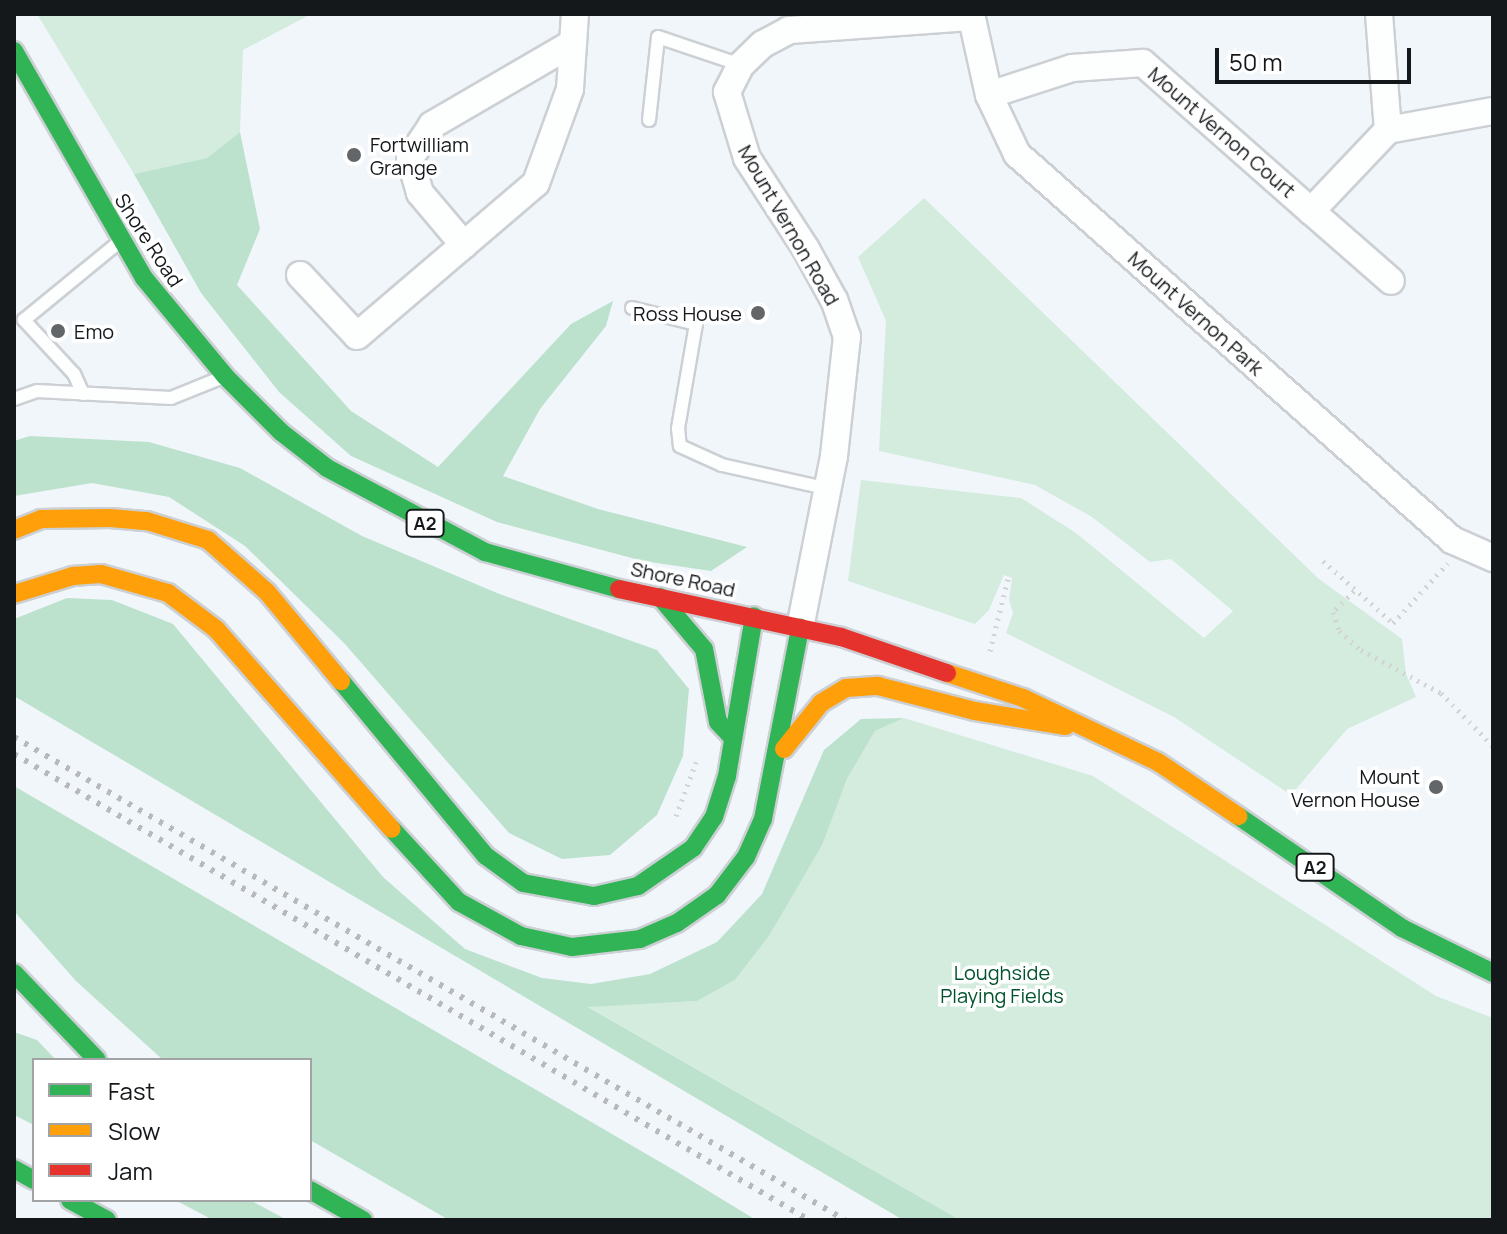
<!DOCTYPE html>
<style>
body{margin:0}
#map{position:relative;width:1507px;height:1234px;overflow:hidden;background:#f1f6fb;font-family:Manrope,sans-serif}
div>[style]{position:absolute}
.green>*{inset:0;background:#d3ecde}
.forest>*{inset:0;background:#bce2cd}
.path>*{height:5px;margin-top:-2.5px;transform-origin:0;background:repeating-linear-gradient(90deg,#d2d3d5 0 2px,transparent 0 8px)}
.roads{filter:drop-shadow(2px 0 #ccd0d4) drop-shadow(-2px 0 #ccd0d4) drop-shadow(0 2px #ccd0d4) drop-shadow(0 -2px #ccd0d4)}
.lane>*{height:12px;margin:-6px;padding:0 6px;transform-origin:6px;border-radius:6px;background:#fdfefe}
.street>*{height:26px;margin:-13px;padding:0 13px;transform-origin:13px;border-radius:13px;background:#fdfefe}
.fast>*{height:18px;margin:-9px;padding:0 9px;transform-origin:9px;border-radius:9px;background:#30b455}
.slow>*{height:18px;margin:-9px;padding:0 9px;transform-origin:9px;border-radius:9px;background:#ff9f0a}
.jam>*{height:18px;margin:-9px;padding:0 9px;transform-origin:9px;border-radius:9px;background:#e5322d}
.rail>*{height:6px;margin-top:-3px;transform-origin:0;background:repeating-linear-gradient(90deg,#b8b9ba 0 4px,transparent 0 12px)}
.dots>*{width:22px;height:22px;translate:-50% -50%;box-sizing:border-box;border:4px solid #fff;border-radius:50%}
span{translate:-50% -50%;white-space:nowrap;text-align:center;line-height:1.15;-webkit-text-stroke:7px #fff;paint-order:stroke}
.shield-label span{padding:2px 6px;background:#fff;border:2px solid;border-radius:6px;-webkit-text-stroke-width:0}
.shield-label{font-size:18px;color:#15181b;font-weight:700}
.street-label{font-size:20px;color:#15181b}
.poi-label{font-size:20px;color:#15181b}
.left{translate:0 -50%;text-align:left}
.right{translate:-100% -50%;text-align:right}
.park-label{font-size:20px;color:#00532d}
.frame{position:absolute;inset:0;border:16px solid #15181b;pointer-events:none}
.legend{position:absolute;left:32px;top:1058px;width:280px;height:144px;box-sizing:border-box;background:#fff;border:2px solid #a1a3a4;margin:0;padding:10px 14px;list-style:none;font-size:24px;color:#15181b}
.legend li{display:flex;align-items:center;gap:16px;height:40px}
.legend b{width:40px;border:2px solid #a1a3a4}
.scale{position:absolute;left:1215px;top:48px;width:196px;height:36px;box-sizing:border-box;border:4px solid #15181b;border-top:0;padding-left:10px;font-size:24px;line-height:28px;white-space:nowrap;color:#15181b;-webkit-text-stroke:6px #fff;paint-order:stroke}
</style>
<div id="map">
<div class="green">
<i style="clip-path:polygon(37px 14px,311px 14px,243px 50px,240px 132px,207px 158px,134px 174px)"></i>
<i style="clip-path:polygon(924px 198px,1319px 579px,1402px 639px,1406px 674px,1416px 697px,1347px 729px,1291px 795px,1174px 717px,1006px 633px,1013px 613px,1009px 600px,1012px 578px,1004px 575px,989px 610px,975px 624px,848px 581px,861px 480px,1021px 498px,1076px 533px,1204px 638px,1233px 611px,1171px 559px,1150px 562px,1092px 517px,1035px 485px,879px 451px,886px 321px,858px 257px)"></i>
<i style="clip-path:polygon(904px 718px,1093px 776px,1436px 996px,1493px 1018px,1493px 1220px,960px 1220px,587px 1006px,697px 1001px,735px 980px,769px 936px,821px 845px,847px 779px,875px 731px)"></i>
</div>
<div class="forest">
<i style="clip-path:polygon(240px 132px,260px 229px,237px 285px,351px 411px,438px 467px,571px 324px,613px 301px,606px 326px,540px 409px,503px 476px,598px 509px,747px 547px,711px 571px,643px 561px,497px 522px,351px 456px,279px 392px,201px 293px,134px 174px,207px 158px)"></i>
<i style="clip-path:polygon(30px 436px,149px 442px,240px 468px,362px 536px,497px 593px,657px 650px,689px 689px,683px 756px,657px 815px,610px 855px,562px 859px,509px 833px,345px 644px,245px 546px,169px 497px,92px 483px,14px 496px,14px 441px)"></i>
<i style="clip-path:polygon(67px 598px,112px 600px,173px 624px,383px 877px,465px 949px,542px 978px,591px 984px,650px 974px,717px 942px,762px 894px,824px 750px,861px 719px,904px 718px,875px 731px,847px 779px,822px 845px,769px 936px,735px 980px,697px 1001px,588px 1007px,960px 1220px,903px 1220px,14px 696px,14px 619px)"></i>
<i style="clip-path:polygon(14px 786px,679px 1173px,756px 1220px,449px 1220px,310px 1140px,310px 1060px,163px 1060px,76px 981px,14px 911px)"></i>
<i style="clip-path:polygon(14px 1032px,37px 1040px,56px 1060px,34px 1060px,34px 1125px,14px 1115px)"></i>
<i style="clip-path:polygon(175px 1200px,250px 1200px,287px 1220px,213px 1220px)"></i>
</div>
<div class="path">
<i style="left:1323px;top:561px;width:94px;rotate:41.5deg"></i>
<i style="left:1393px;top:623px;width:81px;rotate:-47.5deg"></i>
<i style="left:1354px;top:591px;width:30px;rotate:135deg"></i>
<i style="left:1333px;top:612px;width:20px;rotate:72deg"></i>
<i style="left:1339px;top:631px;width:29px;rotate:41deg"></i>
<i style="left:1361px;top:650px;width:91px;rotate:28.3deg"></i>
<i style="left:1441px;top:693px;width:74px;rotate:45.5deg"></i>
<i style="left:990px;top:651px;width:79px;rotate:-76.1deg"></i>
<i style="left:676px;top:816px;width:58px;rotate:-69.7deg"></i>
</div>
<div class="roads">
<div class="lane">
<i style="left:649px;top:120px;width:83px;rotate:-83.8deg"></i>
<i style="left:658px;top:37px;width:88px;rotate:18.6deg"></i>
<i style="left:632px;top:308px;width:66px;rotate:14deg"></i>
<i style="left:696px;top:324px;width:106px;rotate:99.8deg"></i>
<i style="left:678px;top:428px;width:18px;rotate:84deg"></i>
<i style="left:680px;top:446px;width:46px;rotate:24.3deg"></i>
<i style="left:722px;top:465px;width:110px;rotate:12.6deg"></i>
<i style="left:83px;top:394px;width:22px;rotate:-114deg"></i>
<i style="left:74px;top:374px;width:74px;rotate:-132.8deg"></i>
<i style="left:24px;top:320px;width:122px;rotate:-39.3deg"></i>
<i style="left:14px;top:399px;width:24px;rotate:-19deg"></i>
<i style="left:37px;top:391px;width:134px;rotate:3deg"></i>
<i style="left:171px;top:398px;width:51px;rotate:-22deg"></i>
</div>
<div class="street">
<i style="left:971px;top:14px;width:83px;rotate:77.5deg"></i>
<i style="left:989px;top:95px;width:65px;rotate:64.6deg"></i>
<i style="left:1017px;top:154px;width:582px;rotate:41.58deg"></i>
<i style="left:1452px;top:540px;width:45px;rotate:23.7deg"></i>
<i style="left:1379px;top:14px;width:116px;rotate:85.6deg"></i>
<i style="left:1388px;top:130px;width:112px;rotate:133.5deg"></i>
<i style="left:1311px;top:211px;width:106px;rotate:41.2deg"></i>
<i style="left:989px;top:95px;width:87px;rotate:-18deg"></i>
<i style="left:1072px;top:68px;width:71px;rotate:-4deg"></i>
<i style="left:1143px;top:63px;width:224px;rotate:41.4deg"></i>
<i style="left:1388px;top:130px;width:107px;rotate:-10.3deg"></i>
<i style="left:464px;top:245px;width:68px;rotate:-130.2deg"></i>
<i style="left:420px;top:193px;width:36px;rotate:-106deg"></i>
<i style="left:410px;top:158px;width:40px;rotate:-56deg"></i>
<i style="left:432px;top:125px;width:163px;rotate:-30.2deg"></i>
<i style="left:300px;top:275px;width:83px;rotate:46.9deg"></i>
<i style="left:357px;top:336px;width:235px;rotate:-40.5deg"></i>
<i style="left:536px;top:183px;width:100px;rotate:-70.1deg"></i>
<i style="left:570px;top:89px;width:75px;rotate:-86.2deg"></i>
<i style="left:800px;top:628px;width:175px;rotate:-78.8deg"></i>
<i style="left:834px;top:456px;width:120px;rotate:-83.8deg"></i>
<i style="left:847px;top:337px;width:39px;rotate:-109deg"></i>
<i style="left:834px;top:300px;width:58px;rotate:-118.8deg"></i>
<i style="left:806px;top:249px;width:108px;rotate:-123deg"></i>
<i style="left:747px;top:158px;width:69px;rotate:-106.9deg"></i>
<i style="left:727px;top:92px;width:30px;rotate:-63deg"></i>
<i style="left:741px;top:65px;width:30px;rotate:-44deg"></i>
<i style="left:763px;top:44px;width:30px;rotate:-28deg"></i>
<i style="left:789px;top:30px;width:182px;rotate:-4.1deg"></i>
</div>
<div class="fast">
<i style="left:14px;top:51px;width:262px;rotate:60.2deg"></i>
<i style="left:144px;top:278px;width:127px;rotate:50.4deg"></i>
<i style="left:225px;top:376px;width:79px;rotate:45deg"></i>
<i style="left:281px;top:432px;width:58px;rotate:38deg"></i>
<i style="left:327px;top:468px;width:179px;rotate:28deg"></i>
<i style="left:485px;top:552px;width:139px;rotate:15.4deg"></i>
<i style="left:660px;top:597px;width:68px;rotate:49.8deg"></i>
<i style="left:704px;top:649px;width:74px;rotate:79.1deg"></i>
<i style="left:718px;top:722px;width:18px;rotate:47deg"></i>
<i style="left:341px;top:681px;width:227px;rotate:50.4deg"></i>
<i style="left:486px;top:856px;width:46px;rotate:36.1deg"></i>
<i style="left:523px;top:883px;width:72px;rotate:10.4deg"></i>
<i style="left:594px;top:896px;width:45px;rotate:-12.8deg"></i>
<i style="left:638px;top:886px;width:67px;rotate:-34.6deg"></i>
<i style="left:693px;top:848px;width:37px;rotate:-56deg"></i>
<i style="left:714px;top:817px;width:43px;rotate:-72.4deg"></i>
<i style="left:727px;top:776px;width:162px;rotate:-80.4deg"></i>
<i style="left:1238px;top:816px;width:199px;rotate:34.3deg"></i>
<i style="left:1402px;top:928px;width:102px;rotate:26.3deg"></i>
<i style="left:392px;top:829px;width:99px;rotate:47.5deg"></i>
<i style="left:459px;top:902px;width:71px;rotate:28.7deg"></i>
<i style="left:521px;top:936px;width:52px;rotate:12.2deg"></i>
<i style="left:572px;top:947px;width:68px;rotate:-6.7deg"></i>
<i style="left:640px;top:939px;width:40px;rotate:-23.4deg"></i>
<i style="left:677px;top:923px;width:49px;rotate:-35deg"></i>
<i style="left:717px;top:895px;width:48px;rotate:-52.7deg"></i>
<i style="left:746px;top:857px;width:42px;rotate:-65.9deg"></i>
<i style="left:763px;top:819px;width:195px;rotate:-79deg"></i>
<i style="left:14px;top:973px;width:120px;rotate:46.3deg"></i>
<i style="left:14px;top:1169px;width:23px;rotate:29deg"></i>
<i style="left:310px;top:1190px;width:61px;rotate:29.5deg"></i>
<i style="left:70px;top:1200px;width:42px;rotate:28.4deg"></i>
</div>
<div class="slow">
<i style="left:14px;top:530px;width:29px;rotate:-22deg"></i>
<i style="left:41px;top:519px;width:69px;rotate:-0.8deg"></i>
<i style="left:110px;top:518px;width:37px;rotate:5deg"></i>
<i style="left:147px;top:521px;width:64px;rotate:17.3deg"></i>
<i style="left:208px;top:540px;width:79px;rotate:41.4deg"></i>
<i style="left:267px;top:592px;width:116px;rotate:50.3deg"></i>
<i style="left:14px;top:594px;width:62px;rotate:-17deg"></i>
<i style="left:73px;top:576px;width:28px;rotate:-4deg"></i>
<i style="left:101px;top:574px;width:70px;rotate:15.8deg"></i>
<i style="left:168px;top:593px;width:60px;rotate:36.9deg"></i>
<i style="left:216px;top:629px;width:266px;rotate:48.7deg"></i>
<i style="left:947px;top:673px;width:80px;rotate:18.2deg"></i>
<i style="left:1023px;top:698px;width:149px;rotate:25.4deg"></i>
<i style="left:1158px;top:762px;width:97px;rotate:34deg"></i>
<i style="left:784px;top:749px;width:59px;rotate:-51.2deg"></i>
<i style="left:821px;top:703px;width:29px;rotate:-31deg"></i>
<i style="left:846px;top:688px;width:32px;rotate:-4deg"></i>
<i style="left:878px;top:686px;width:100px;rotate:14.5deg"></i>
<i style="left:975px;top:711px;width:92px;rotate:9.4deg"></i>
</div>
<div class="jam">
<i style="left:619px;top:589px;width:227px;rotate:12.2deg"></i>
<i style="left:841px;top:637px;width:112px;rotate:18.8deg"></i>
</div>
</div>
<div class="rail">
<i style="left:14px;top:737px;width:961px;rotate:30.17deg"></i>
<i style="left:14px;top:754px;width:922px;rotate:30.38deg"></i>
</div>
<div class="dots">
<i style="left:354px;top:155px;background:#626669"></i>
<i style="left:758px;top:313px;background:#626669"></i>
<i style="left:58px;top:331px;background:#626669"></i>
<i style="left:1436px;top:787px;background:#626669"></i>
</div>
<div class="shield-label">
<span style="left:425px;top:523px">A2</span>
<span style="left:1315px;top:867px">A2</span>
</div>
<div class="street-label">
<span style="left:1222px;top:132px;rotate:41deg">Mount Vernon Court</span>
<span style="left:789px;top:225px;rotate:60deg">Mount Vernon Road</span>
<span style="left:149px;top:240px;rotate:57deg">Shore Road</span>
<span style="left:1196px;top:313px;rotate:42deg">Mount Vernon Park</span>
<span style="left:683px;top:579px;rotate:12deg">Shore Road</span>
</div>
<div class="poi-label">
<span class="left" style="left:370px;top:156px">Fortwilliam<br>Grange</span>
<span class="right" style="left:742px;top:313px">Ross House</span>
<span class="left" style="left:74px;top:331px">Emo</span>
<span class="right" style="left:1420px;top:788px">Mount<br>Vernon House</span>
</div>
<div class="park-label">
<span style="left:1002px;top:984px">Loughside<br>Playing Fields</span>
</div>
<div class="frame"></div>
<ul class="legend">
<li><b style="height:10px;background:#30b455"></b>Fast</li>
<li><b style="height:10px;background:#ff9f0a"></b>Slow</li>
<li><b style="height:10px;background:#e5322d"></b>Jam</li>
</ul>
<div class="scale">50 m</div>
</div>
